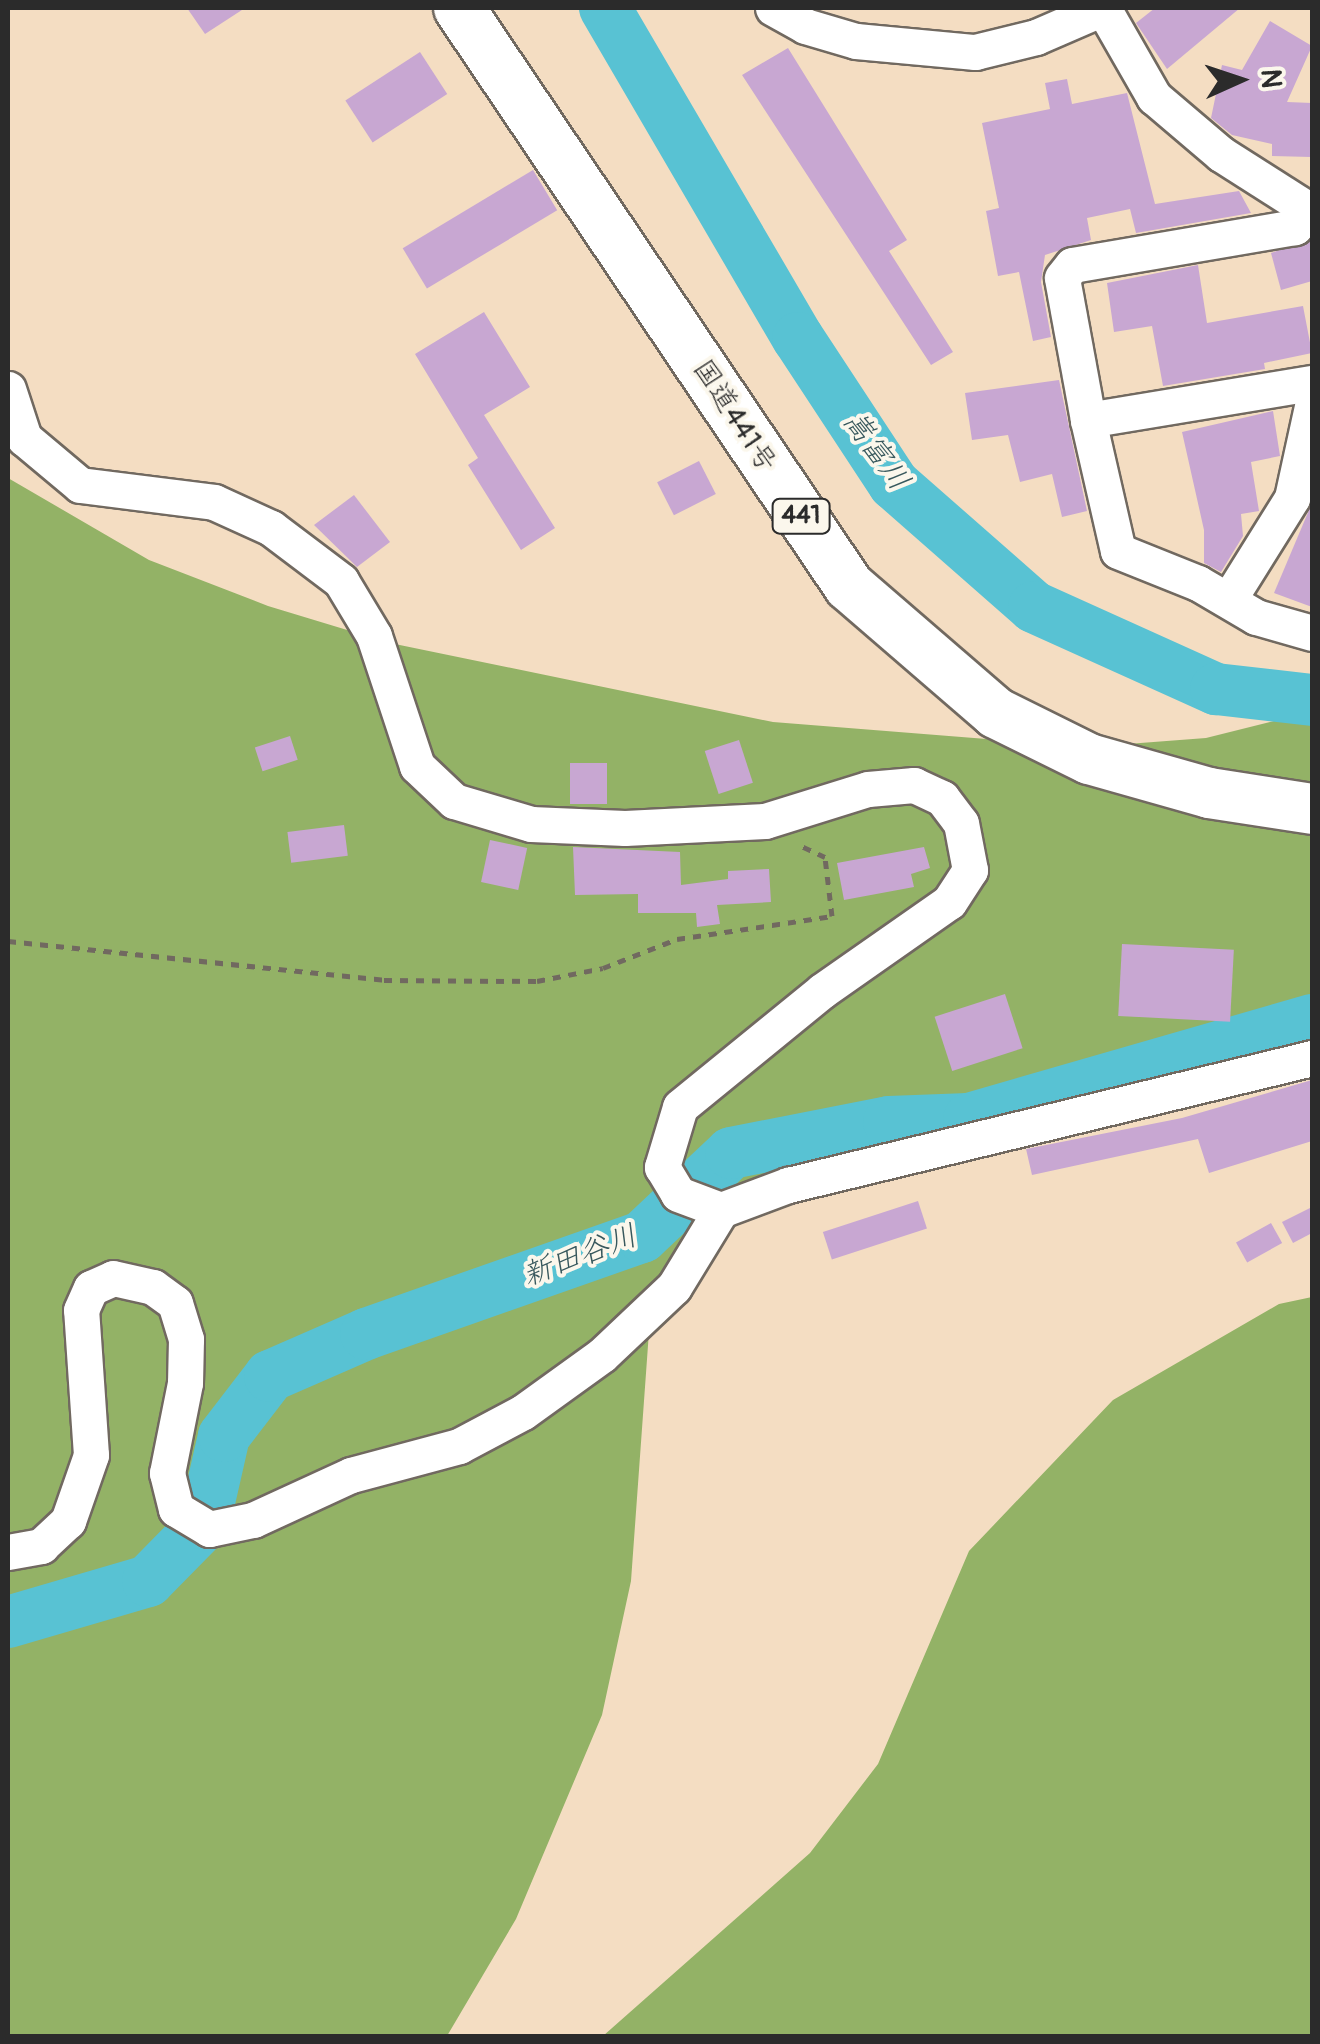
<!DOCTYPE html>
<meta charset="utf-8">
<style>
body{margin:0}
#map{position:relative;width:1320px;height:2044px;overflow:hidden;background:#f4ddc2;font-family:Pangolin,"Klee One",sans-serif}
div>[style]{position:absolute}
.forest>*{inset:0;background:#93b266}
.river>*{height:52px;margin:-26px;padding:0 26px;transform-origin:26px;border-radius:26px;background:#58c2d3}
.building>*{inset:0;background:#c8a7d2;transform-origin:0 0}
.path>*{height:5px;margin-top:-2.5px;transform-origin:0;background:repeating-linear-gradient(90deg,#716960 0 8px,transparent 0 16px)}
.roads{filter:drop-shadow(2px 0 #716960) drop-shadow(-2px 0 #716960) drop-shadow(0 2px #716960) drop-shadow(0 -2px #716960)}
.minor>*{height:35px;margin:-17.5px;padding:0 17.5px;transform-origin:17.5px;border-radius:17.5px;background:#fff}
.highway>*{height:50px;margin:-25px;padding:0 25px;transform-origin:25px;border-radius:25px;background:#fff}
span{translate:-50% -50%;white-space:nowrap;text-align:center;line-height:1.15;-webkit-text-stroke:8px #fbf7ec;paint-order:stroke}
.shield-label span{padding:2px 8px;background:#fbf7ec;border:2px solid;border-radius:8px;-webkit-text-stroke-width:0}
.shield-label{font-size:25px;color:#2b2b2b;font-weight:700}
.street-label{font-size:28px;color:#2b2b2b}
.water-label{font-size:30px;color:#38585d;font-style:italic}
.frame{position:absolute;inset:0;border:10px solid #2b2b2b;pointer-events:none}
.north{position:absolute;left:1190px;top:30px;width:100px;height:100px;-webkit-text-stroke:8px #fbf7ec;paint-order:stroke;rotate:87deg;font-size:28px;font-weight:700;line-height:40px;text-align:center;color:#2b2b2b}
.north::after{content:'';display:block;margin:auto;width:35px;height:45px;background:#2b2b2b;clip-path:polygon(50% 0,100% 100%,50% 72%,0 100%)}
</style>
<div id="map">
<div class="forest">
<i style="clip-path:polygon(8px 478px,149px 560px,268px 606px,390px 643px,773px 722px,1088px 747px,1206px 738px,1286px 718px,1312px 702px,1312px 1058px,799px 1166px,652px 1290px,631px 1581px,602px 1715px,516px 1919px,447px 2036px,8px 2036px)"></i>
<i style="clip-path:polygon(1312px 1297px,1312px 2036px,603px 2036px,810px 1853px,878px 1764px,969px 1551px,1113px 1400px,1279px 1304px)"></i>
</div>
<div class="river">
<i style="left:605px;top:8px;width:382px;rotate:59.7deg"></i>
<i style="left:798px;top:338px;width:175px;rotate:56.7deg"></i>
<i style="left:894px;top:484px;width:186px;rotate:41.3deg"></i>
<i style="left:1034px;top:607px;width:200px;rotate:24.3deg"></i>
<i style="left:1216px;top:689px;width:97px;rotate:6.5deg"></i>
<i style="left:8px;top:1622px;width:146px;rotate:-16.3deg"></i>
<i style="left:148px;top:1581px;width:80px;rotate:-45.5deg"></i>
<i style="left:204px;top:1524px;width:90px;rotate:-77.2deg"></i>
<i style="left:224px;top:1436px;width:76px;rotate:-52.5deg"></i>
<i style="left:270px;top:1376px;width:105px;rotate:-23.6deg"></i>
<i style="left:366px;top:1334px;width:293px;rotate:-19.4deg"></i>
<i style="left:642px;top:1237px;width:122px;rotate:-43.3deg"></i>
<i style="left:731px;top:1153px;width:161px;rotate:-11.1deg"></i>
<i style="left:889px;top:1122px;width:80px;rotate:-2.1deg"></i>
<i style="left:969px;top:1119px;width:357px;rotate:-16.1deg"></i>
</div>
<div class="building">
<i style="clip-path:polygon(187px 8px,245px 8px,205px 34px)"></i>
<i style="clip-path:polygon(1155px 8px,1240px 8px,1167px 69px,1136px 23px)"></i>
<i style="clip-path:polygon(1270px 21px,1312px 46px,1287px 102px,1312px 103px,1311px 157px,1272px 156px,1272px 144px,1232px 135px,1211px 118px,1222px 65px,1242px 70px)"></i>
<i style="clip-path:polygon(788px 48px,907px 240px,889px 251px,953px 352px,931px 365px,742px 75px)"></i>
<i style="left:420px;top:52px;width:50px;height:89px;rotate:57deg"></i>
<i style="clip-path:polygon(1067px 79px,1072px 104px,1127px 93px,1155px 204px,1239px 191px,1251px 213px,1136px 233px,1130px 209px,1087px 218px,1091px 240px,1045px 255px,1041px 282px,1051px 337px,1033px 341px,1019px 272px,998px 276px,986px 211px,999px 208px,982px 123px,1050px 109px,1045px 83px)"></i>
<i style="left:533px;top:170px;width:47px;height:152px;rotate:59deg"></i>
<i style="clip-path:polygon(1312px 239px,1312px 281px,1281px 290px,1271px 253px)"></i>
<i style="clip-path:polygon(1198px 265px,1207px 323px,1303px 306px,1312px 353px,1264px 363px,1265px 369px,1163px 386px,1152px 326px,1114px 332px,1107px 283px)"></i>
<i style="clip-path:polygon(484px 312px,530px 387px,484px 415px,555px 528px,521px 550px,468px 465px,478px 458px,415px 354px)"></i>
<i style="clip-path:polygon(1059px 380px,1087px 511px,1062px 517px,1052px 474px,1020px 482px,1008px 435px,972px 440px,965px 393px)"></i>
<i style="clip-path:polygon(1273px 411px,1280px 456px,1251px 462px,1259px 511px,1241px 514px,1243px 536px,1221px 572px,1204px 563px,1204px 530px,1182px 432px)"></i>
<i style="left:699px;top:461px;width:37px;height:47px;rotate:63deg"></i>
<i style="clip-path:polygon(354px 495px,390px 542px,357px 567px,314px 525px)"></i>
<i style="clip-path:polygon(1312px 503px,1312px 607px,1274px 593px)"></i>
<i style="left:290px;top:736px;width:25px;height:37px;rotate:72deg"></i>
<i style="left:739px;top:740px;width:45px;height:36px;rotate:72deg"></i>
<i style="left:570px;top:763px;width:37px;height:41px"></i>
<i style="left:344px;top:825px;width:31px;height:57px;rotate:83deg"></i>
<i style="left:490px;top:840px;width:38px;height:43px;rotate:12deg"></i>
<i style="clip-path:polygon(573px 847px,680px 852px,681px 885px,728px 879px,728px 871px,769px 869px,771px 902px,717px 905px,720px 924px,697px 927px,696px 913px,638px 913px,638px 894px,575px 895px)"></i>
<i style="clip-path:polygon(924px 847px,930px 868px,911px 874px,914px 887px,844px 900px,837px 863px)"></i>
<i style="left:1122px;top:944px;width:112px;height:72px;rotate:3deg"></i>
<i style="left:1005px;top:994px;width:57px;height:74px;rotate:72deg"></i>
<i style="clip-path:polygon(1312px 1080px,1312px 1141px,1209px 1173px,1198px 1139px,1032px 1175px,1026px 1149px,1182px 1118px)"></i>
<i style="left:918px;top:1201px;width:29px;height:100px;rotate:72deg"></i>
<i style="clip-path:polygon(1312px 1207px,1312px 1233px,1293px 1243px,1282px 1222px)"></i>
<i style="left:1271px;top:1223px;width:23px;height:40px;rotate:61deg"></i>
</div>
<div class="path">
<i style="left:8px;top:941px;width:378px;rotate:5.9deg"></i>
<i style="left:384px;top:980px;width:153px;rotate:0.4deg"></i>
<i style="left:537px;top:981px;width:67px;rotate:-11.1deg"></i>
<i style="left:603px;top:968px;width:79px;rotate:-21.4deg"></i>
<i style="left:677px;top:939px;width:157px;rotate:-8.4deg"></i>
<i style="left:832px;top:916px;width:59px;rotate:-96.8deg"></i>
<i style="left:825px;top:857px;width:29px;rotate:-155deg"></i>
</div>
<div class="roads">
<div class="minor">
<i style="left:773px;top:8px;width:37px;rotate:29deg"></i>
<i style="left:805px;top:26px;width:53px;rotate:16.4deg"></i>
<i style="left:856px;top:41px;width:120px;rotate:5.3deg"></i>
<i style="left:975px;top:52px;width:63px;rotate:-13.8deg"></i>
<i style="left:1036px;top:37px;width:73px;rotate:-23.4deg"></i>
<i style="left:1103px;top:8px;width:103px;rotate:60.2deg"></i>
<i style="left:1154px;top:97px;width:88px;rotate:40.4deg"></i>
<i style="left:1221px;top:154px;width:108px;rotate:32.5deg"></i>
<i style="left:1307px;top:209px;width:22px;rotate:124deg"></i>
<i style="left:1295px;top:227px;width:226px;rotate:170.3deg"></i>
<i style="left:1072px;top:265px;width:16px;rotate:128deg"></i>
<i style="left:1062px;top:278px;width:144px;rotate:79.6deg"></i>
<i style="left:1088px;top:420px;width:227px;rotate:-9.4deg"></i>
<i style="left:8px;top:389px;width:52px;rotate:71.9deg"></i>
<i style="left:24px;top:438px;width:73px;rotate:40deg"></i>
<i style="left:80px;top:485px;width:135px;rotate:7.2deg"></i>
<i style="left:214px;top:502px;width:63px;rotate:24.5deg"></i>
<i style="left:271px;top:528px;width:88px;rotate:37.1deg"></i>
<i style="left:341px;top:581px;width:64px;rotate:59deg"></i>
<i style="left:374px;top:636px;width:137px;rotate:71.7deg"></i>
<i style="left:417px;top:766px;width:51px;rotate:43.4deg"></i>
<i style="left:454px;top:801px;width:80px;rotate:16.6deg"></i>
<i style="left:531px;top:824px;width:94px;rotate:2.4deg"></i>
<i style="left:625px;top:828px;width:140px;rotate:-2.9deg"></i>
<i style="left:765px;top:821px;width:108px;rotate:-17.3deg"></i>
<i style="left:868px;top:789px;width:46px;rotate:-5deg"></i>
<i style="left:914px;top:785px;width:31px;rotate:25deg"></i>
<i style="left:942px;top:798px;width:31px;rotate:53deg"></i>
<i style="left:961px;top:823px;width:48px;rotate:79.2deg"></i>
<i style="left:970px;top:870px;width:38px;rotate:123deg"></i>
<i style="left:949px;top:902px;width:155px;rotate:145deg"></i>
<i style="left:822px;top:991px;width:183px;rotate:140.8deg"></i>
<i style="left:680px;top:1107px;width:63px;rotate:106.7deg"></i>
<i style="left:662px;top:1167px;width:31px;rotate:59deg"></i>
<i style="left:678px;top:1194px;width:46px;rotate:20.4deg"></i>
<i style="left:1088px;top:420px;width:134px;rotate:77.1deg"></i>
<i style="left:1118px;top:551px;width:86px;rotate:21.8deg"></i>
<i style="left:1198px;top:583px;width:67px;rotate:30.4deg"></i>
<i style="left:1256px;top:617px;width:58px;rotate:15.9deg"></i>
<i style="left:1229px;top:599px;width:119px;rotate:-58deg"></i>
<i style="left:1292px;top:498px;width:94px;rotate:-77.7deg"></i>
<i style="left:8px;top:1552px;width:34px;rotate:-10deg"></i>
<i style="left:41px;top:1546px;width:37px;rotate:-43deg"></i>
<i style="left:68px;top:1521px;width:70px;rotate:-70.8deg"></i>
<i style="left:91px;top:1455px;width:145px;rotate:-93.9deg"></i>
<i style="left:81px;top:1310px;width:24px;rotate:-66deg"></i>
<i style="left:91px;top:1288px;width:24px;rotate:-24deg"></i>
<i style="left:113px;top:1278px;width:41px;rotate:12.7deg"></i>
<i style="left:153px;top:1287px;width:27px;rotate:36deg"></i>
<i style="left:175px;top:1303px;width:38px;rotate:73deg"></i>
<i style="left:186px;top:1339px;width:44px;rotate:91.3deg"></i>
<i style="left:185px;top:1383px;width:92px;rotate:101.3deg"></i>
<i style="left:167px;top:1473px;width:37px;rotate:76deg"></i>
<i style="left:176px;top:1509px;width:39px;rotate:31deg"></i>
<i style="left:209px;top:1529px;width:45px;rotate:-11.6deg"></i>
<i style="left:253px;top:1520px;width:108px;rotate:-24.7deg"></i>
<i style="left:351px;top:1475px;width:112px;rotate:-15deg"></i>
<i style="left:459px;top:1446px;width:72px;rotate:-28deg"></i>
<i style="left:523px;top:1412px;width:97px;rotate:-35.8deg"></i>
<i style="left:602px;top:1355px;width:99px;rotate:-43.4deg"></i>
<i style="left:674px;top:1287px;width:90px;rotate:-58.6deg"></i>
<i style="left:721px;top:1210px;width:72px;rotate:-20.5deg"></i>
<i style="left:788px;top:1185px;width:539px;rotate:-13.62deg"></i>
</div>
<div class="highway">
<i style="left:459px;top:8px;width:697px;rotate:55.99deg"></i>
<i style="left:849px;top:586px;width:194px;rotate:40.8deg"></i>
<i style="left:996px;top:713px;width:104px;rotate:26.3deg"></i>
<i style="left:1089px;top:759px;width:125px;rotate:15.8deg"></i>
<i style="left:1209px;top:793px;width:104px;rotate:8.8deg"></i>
</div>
</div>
<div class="shield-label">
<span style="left:801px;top:516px">441</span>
</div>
<div class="street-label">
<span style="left:734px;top:416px;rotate:57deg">国道441号</span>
</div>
<div class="water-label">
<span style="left:876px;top:451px;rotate:54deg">嵩富川</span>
<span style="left:580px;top:1256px;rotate:-21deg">新田谷川</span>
</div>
<div class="frame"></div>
<div class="north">N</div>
</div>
